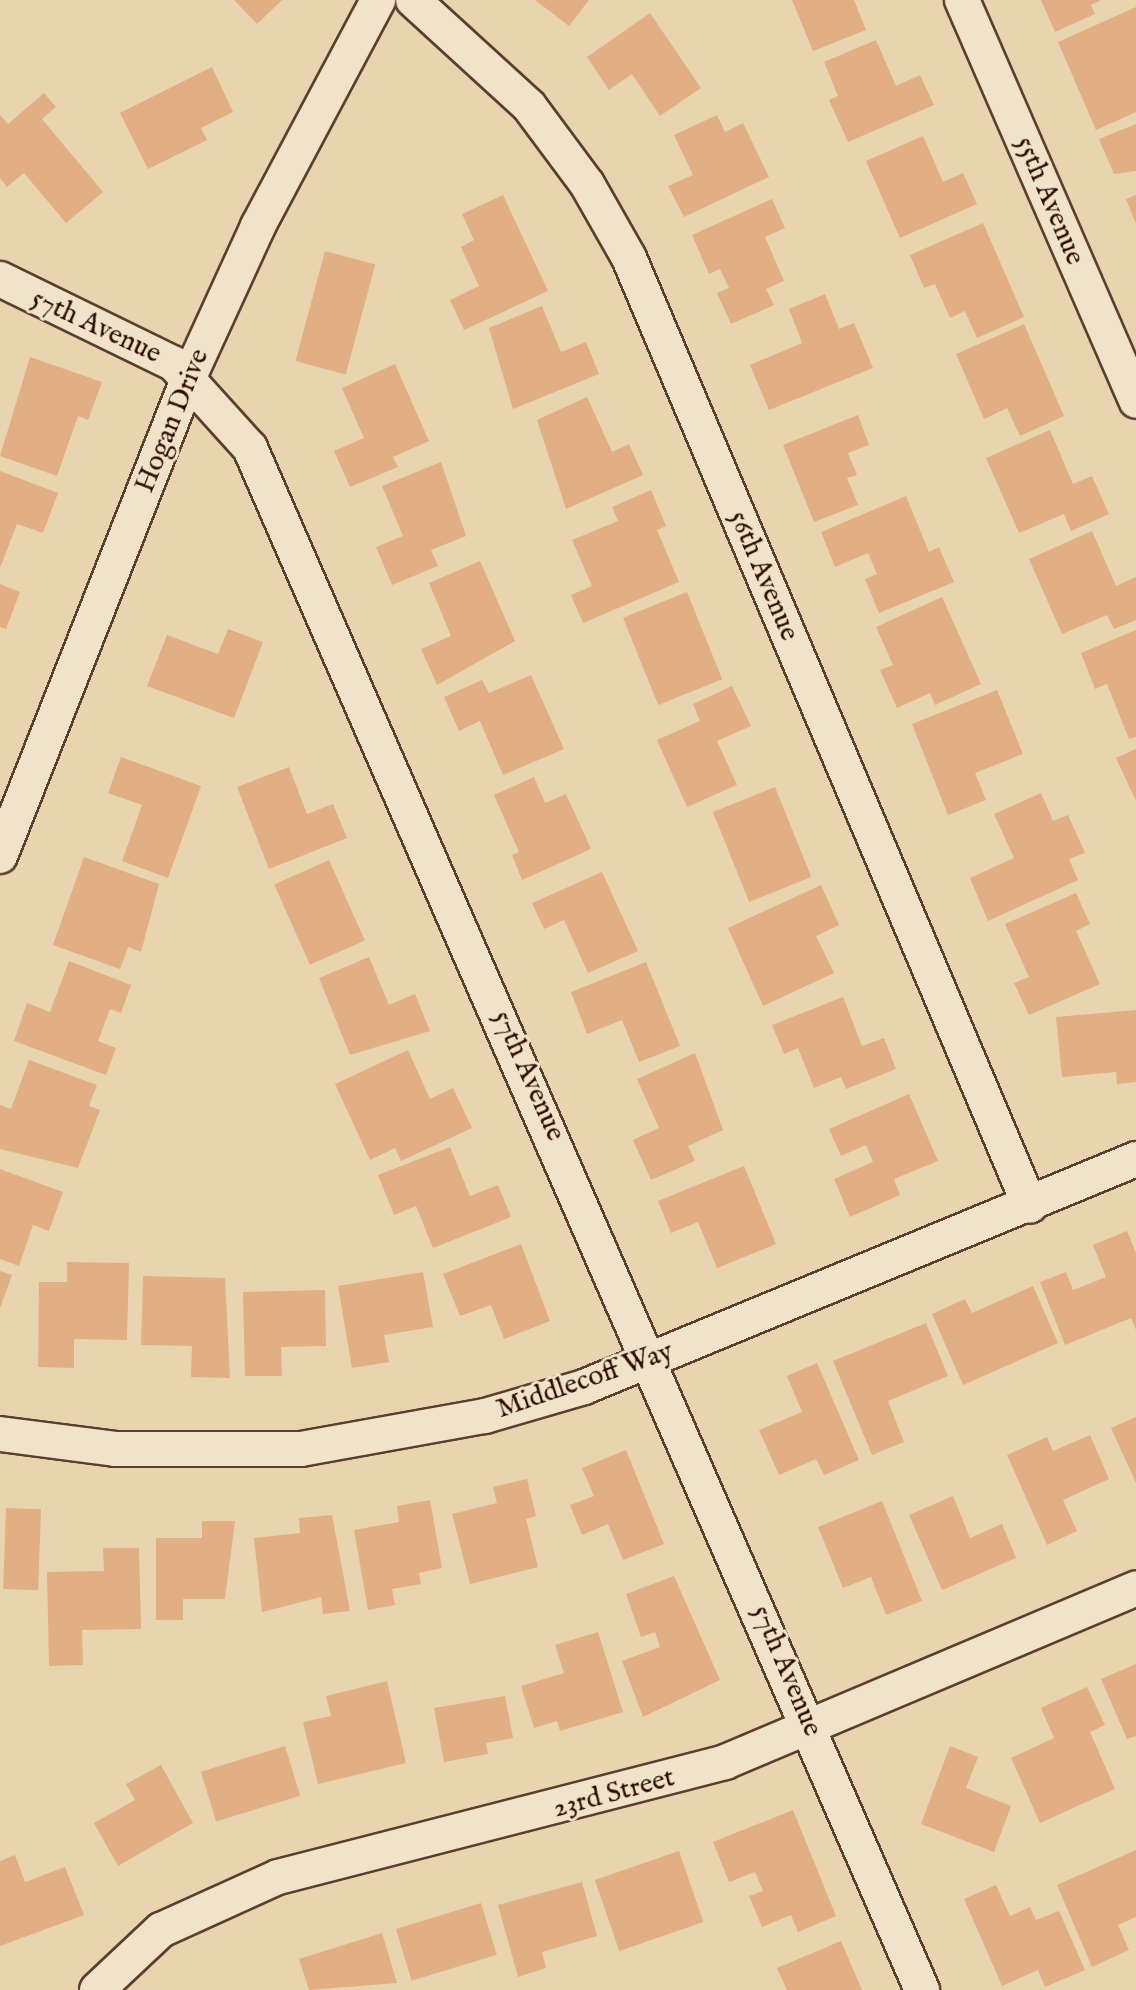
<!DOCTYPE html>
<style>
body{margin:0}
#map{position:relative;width:1136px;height:1990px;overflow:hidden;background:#e8d4ae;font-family:"IM FELL English",serif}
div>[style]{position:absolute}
.building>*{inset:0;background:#e2af84;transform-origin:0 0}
.roads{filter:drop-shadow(2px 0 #5b3e2d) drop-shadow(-2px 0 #5b3e2d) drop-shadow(0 2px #5b3e2d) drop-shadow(0 -2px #5b3e2d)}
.minor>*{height:34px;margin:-17px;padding:0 17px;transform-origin:17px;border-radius:17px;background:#f0e3ca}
span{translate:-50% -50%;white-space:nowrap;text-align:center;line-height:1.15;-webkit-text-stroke:6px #f0e3ca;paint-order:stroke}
.street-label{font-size:28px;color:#2c0c02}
</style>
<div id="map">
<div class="building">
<i style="clip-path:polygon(234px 0,282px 0,257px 24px)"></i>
<i style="clip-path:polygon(535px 0,589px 0,569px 26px)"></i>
<i style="clip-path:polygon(792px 0,854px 0,866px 30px,813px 51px)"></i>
<i style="clip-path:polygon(1041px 0,1101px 0,1091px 5px,1095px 14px,1055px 32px)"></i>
<i style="clip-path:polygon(1136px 7px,1136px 112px,1096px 130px,1058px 42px)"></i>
<i style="clip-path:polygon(650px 13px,701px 88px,660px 116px,632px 74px,609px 90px,587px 57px)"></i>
<i style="clip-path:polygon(876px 40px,896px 86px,920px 75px,934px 105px,848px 142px,829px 100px,838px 96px,824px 62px)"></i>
<i style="clip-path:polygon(212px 67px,233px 112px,201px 128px,207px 140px,148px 169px,120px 113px)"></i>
<i style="clip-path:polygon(44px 93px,56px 107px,42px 119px,103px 192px,66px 223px,24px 173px,7px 187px,0 178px,0 115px,8px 124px)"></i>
<i style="clip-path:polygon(717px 115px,725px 132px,743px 123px,769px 177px,684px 217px,668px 186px,693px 175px,674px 135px)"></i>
<i style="clip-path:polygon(1136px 124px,1136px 171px,1114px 174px,1099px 139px)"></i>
<i style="clip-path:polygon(923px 136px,943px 182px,963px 173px,977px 204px,900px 238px,866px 161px)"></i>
<i style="clip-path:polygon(503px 195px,548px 291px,464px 330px,450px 300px,479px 286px,461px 247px,474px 240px,462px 214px)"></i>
<i style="clip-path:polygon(1136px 195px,1136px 224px,1126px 199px)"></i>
<i style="clip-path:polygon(772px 199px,785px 228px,765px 237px,784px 281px,766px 289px,774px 305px,731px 324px,717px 293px,729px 288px,720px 269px,709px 274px,692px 235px)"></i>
<i style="clip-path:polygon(983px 223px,1024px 317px,977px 338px,965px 311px,950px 318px,935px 284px,924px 288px,910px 255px)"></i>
<i style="left:325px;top:251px;width:52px;height:114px;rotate:15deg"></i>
<i style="clip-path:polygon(825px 294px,839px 329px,854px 323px,873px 368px,769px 410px,750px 365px,802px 343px,789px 309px)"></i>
<i style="clip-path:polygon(542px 306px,561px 352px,586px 342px,599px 374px,513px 409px,489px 328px)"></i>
<i style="clip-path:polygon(1024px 324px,1064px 416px,1020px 436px,1007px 408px,984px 419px,956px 354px)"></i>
<i style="clip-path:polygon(30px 357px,102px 382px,88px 420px,78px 416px,57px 476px,0 456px)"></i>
<i style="clip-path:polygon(395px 364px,429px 441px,393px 457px,398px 467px,350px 487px,334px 451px,364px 438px,342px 388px)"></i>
<i style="clip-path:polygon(587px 397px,612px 452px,629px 444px,643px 475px,566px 509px,537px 420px)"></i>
<i style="clip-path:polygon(858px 415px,869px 445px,848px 453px,857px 475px,847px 478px,858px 505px,814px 522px,783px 445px)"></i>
<i style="clip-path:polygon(1050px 430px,1073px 484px,1092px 476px,1109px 514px,1071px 531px,1064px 514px,1019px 533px,986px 458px)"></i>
<i style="clip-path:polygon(441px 462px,466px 536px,431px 550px,438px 566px,392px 585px,376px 547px,403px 536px,382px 486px)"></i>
<i style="clip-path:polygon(0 471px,58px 493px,43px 533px,17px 524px,0 568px)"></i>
<i style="clip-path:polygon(651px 490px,666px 526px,657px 530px,679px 582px,583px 623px,571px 595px,592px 586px,572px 540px,618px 521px,612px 507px)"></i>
<i style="clip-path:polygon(906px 496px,929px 552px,939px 547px,954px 582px,879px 613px,865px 579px,877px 574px,868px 553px,835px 567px,821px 532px)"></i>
<i style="clip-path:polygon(1092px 531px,1116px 586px,1136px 577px,1136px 620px,1114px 629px,1107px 615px,1062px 634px,1029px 559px)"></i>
<i style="clip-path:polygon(480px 561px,515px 641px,437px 685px,421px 649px,451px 636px,429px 583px)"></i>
<i style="clip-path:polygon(0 584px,20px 592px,6px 629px,0 627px)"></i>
<i style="left:687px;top:592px;width:94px;height:69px;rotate:68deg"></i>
<i style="clip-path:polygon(942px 597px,981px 684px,935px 705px,930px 693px,897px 708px,880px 670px,893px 665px,876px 627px)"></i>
<i style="clip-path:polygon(228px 629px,263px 642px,234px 718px,147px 686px,167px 635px,218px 654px)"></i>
<i style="clip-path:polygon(1136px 630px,1136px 737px,1129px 739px,1107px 684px,1095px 689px,1081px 653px)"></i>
<i style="clip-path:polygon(531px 675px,564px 749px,503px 775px,480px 721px,459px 731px,444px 697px,482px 680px,489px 693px)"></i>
<i style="clip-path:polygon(732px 686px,751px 726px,717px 741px,737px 785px,687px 807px,657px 740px,700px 721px,693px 704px)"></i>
<i style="clip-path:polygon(997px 690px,1023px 754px,975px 773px,986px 800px,948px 815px,912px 724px)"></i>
<i style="clip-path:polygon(1136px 749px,1136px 801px,1116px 758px)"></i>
<i style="clip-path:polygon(121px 757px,201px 786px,168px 878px,122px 861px,142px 805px,108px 793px)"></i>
<i style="clip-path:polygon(289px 767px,307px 814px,333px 804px,347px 838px,269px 869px,237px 787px)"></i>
<i style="clip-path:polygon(534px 777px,545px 803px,566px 794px,591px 849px,522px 880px,512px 855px,519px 852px,494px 795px)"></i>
<i style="left:775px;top:787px;width:97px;height:67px;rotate:68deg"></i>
<i style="clip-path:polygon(1041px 793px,1053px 821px,1068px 815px,1085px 853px,1069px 859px,1078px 880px,988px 921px,970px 878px,1014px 858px,994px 814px)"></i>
<i style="clip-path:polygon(84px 857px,159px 884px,141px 952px,128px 947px,120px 969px,53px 945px)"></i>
<i style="left:329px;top:860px;width:88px;height:60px;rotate:66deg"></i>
<i style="clip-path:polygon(602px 872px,638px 951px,588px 973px,564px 920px,544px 929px,532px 903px)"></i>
<i style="clip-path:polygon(821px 885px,839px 925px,816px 936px,834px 973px,763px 1006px,728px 928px)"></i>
<i style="clip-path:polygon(1076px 893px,1090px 924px,1076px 931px,1100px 984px,1029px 1015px,1014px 983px,1029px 977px,1005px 924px)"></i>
<i style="clip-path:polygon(369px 957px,389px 1005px,415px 994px,430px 1031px,350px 1055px,319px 978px)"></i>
<i style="clip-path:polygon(69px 961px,131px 985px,121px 1013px,110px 1009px,98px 1041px,116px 1048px,106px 1075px,14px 1041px,27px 1003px,50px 1012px)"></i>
<i style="clip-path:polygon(646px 962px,680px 1046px,639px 1062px,622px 1020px,587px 1034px,571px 992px)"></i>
<i style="clip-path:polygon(843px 997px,862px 1046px,884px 1038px,896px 1069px,846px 1089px,841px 1077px,814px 1088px,798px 1048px,784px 1054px,772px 1025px)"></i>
<i style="clip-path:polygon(1136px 1010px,1136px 1082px,1117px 1084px,1116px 1072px,1062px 1077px,1056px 1017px)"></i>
<i style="clip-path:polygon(408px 1050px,430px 1099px,453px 1088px,472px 1128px,401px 1161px,395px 1148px,370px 1160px,335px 1084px)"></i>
<i style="clip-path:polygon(695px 1053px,723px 1130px,688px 1146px,695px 1161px,651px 1180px,633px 1140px,659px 1128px,637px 1079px)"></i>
<i style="clip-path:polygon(29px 1060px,97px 1085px,89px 1106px,100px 1110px,78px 1168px,0 1149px,0 1105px,11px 1109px)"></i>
<i style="clip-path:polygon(909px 1094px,938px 1161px,894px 1179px,900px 1195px,850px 1217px,834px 1179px,873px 1162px,866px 1145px,841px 1156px,829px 1129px)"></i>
<i style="clip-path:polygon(450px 1147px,470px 1196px,498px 1185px,511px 1217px,433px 1248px,416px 1206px,394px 1215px,378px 1175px)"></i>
<i style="clip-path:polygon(744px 1166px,776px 1244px,717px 1268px,698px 1222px,671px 1233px,658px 1201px)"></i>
<i style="clip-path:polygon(0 1169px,63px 1192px,49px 1231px,33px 1225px,19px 1266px,0 1259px)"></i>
<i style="clip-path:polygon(1127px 1231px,1136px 1253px,1136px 1330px,1131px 1318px,1065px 1345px,1040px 1282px,1066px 1272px,1073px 1290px,1106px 1277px,1093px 1245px)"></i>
<i style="clip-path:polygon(521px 1244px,550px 1321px,504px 1339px,491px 1305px,460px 1316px,443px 1274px)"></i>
<i style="clip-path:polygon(67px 1262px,129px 1263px,127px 1340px,74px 1339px,74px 1368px,38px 1367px,39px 1282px,67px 1282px)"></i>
<i style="clip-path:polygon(0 1271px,12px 1275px,0 1308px)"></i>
<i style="clip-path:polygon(423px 1272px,433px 1327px,384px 1335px,389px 1362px,352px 1368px,338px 1286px)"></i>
<i style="clip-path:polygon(143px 1276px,225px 1278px,230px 1378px,191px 1377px,192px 1346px,141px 1345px)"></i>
<i style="clip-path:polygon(1033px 1286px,1058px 1343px,963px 1385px,932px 1314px,965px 1299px,972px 1313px)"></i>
<i style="clip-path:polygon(325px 1290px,326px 1346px,281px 1347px,282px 1376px,245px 1376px,243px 1292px)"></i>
<i style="clip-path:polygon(926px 1323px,948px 1376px,888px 1401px,904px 1442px,872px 1455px,833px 1361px)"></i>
<i style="clip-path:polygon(817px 1363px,859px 1460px,824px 1475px,816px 1459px,779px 1475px,759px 1430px,802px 1412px,787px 1376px)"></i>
<i style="clip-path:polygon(1136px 1417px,1136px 1483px,1111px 1428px)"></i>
<i style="clip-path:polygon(1090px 1435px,1109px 1479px,1063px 1500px,1077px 1531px,1047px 1545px,1007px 1455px,1047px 1437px,1053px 1451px)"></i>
<i style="clip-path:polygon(626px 1450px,664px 1544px,623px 1560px,608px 1524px,582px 1535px,570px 1505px,594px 1496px,582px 1468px)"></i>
<i style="clip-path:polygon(527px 1479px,536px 1516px,526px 1519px,538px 1567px,470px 1584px,452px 1514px,497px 1503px,493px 1487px)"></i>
<i style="clip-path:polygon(953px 1496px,970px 1538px,1002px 1524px,1016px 1558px,942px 1590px,909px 1515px)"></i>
<i style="clip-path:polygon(430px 1500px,442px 1568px,419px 1573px,421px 1584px,392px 1589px,395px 1605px,368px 1610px,354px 1530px,399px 1522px,397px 1506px)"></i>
<i style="clip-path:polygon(882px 1501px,922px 1601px,886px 1615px,871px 1577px,843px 1588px,818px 1527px)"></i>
<i style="left:6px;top:1508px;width:35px;height:81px;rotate:2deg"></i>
<i style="clip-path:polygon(332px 1515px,350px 1611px,323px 1614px,321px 1597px,262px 1612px,254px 1538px,300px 1533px,299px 1518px)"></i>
<i style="clip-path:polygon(202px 1521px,235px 1521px,225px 1599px,183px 1599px,183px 1620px,156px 1620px,156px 1538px,202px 1538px)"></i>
<i style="clip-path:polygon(103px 1548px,139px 1548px,141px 1629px,82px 1630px,83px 1665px,49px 1666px,47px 1572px,104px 1571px)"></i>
<i style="clip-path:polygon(674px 1576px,720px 1680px,643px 1717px,622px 1661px,660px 1647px,655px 1632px,641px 1637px,626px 1594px)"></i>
<i style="clip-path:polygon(598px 1632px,623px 1712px,560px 1731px,557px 1721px,534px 1728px,521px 1686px,564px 1673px,555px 1645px)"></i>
<i style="clip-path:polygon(1136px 1664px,1136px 1736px,1127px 1739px,1101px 1679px)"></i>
<i style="clip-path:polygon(387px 1681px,406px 1763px,318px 1784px,303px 1722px,331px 1716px,326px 1696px)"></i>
<i style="clip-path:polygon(1087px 1687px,1105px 1725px,1090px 1732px,1115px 1789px,1040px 1823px,1011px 1758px,1054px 1738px,1041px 1708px)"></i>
<i style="clip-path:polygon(505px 1696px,513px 1738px,486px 1743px,488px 1754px,444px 1762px,434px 1708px)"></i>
<i style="left:285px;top:1746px;width:52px;height:88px;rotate:73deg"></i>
<i style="clip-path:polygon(950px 1746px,978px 1757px,966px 1788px,1011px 1806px,994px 1852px,921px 1824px)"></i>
<i style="clip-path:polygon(161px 1765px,193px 1823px,118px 1866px,94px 1823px,135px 1800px,126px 1784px)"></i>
<i style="clip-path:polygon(793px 1810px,836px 1916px,798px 1932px,791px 1915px,762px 1927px,749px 1896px,763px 1891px,755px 1872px,729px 1882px,713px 1842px)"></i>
<i style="clip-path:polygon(1136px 1850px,1136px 1917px,1118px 1925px,1129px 1950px,1092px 1967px,1057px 1885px)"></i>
<i style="left:679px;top:1851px;width:75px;height:89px;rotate:71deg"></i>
<i style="clip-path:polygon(15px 1855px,25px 1882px,65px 1867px,84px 1915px,0 1946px,0 1861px)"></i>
<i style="clip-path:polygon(582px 1882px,597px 1936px,542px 1952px,546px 1968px,518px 1977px,498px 1905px)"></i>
<i style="clip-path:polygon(996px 1885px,1010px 1916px,1030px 1907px,1036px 1920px,1059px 1911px,1085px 1970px,1045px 1987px,1038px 1970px,1002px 1986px,964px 1899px)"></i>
<i style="left:481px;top:1903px;width:54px;height:89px;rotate:73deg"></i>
<i style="clip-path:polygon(382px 1933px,397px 1983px,309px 1990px,299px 1959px)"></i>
<i style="clip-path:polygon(841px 1941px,862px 1990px,787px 1990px,777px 1968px)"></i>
</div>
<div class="roads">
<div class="minor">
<i style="left:413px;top:0;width:157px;rotate:42.4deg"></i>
<i style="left:529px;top:106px;width:97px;rotate:53.4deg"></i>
<i style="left:587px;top:184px;width:85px;rotate:60.4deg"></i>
<i style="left:629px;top:258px;width:1029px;rotate:67.07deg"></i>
<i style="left:962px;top:0;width:437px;rotate:66.5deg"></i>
<i style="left:0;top:279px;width:194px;rotate:26deg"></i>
<i style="left:174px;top:364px;width:113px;rotate:47.9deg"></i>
<i style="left:250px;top:448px;width:1682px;rotate:66.45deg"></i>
<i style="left:0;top:856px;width:515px;rotate:-68.47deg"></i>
<i style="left:189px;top:377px;width:166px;rotate:-65.4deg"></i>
<i style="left:258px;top:226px;width:256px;rotate:-62deg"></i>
<i style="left:0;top:1434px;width:116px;rotate:7.4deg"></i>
<i style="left:115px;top:1449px;width:186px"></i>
<i style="left:301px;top:1449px;width:187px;rotate:-10.2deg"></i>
<i style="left:485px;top:1416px;width:103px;rotate:-16.3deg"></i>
<i style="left:584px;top:1387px;width:597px;rotate:-22.44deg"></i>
<i style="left:97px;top:1990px;width:88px;rotate:-43.2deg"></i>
<i style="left:161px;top:1930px;width:128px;rotate:-24.4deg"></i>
<i style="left:278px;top:1877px;width:462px;rotate:-14.4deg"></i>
<i style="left:725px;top:1762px;width:446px;rotate:-22.9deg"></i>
</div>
</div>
<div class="street-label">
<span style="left:1049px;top:201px;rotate:67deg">55th Avenue</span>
<span style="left:96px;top:327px;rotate:25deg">57th Avenue</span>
<span style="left:173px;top:421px;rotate:-68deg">Hogan Drive</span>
<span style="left:763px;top:576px;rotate:67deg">56th Avenue</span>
<span style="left:528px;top:1076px;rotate:66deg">57th Avenue</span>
<span style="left:585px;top:1381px;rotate:-19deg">Middlecoff Way</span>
<span style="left:786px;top:1671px;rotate:67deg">57th Avenue</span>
<span style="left:614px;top:1794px;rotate:-15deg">23rd Street</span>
</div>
</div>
